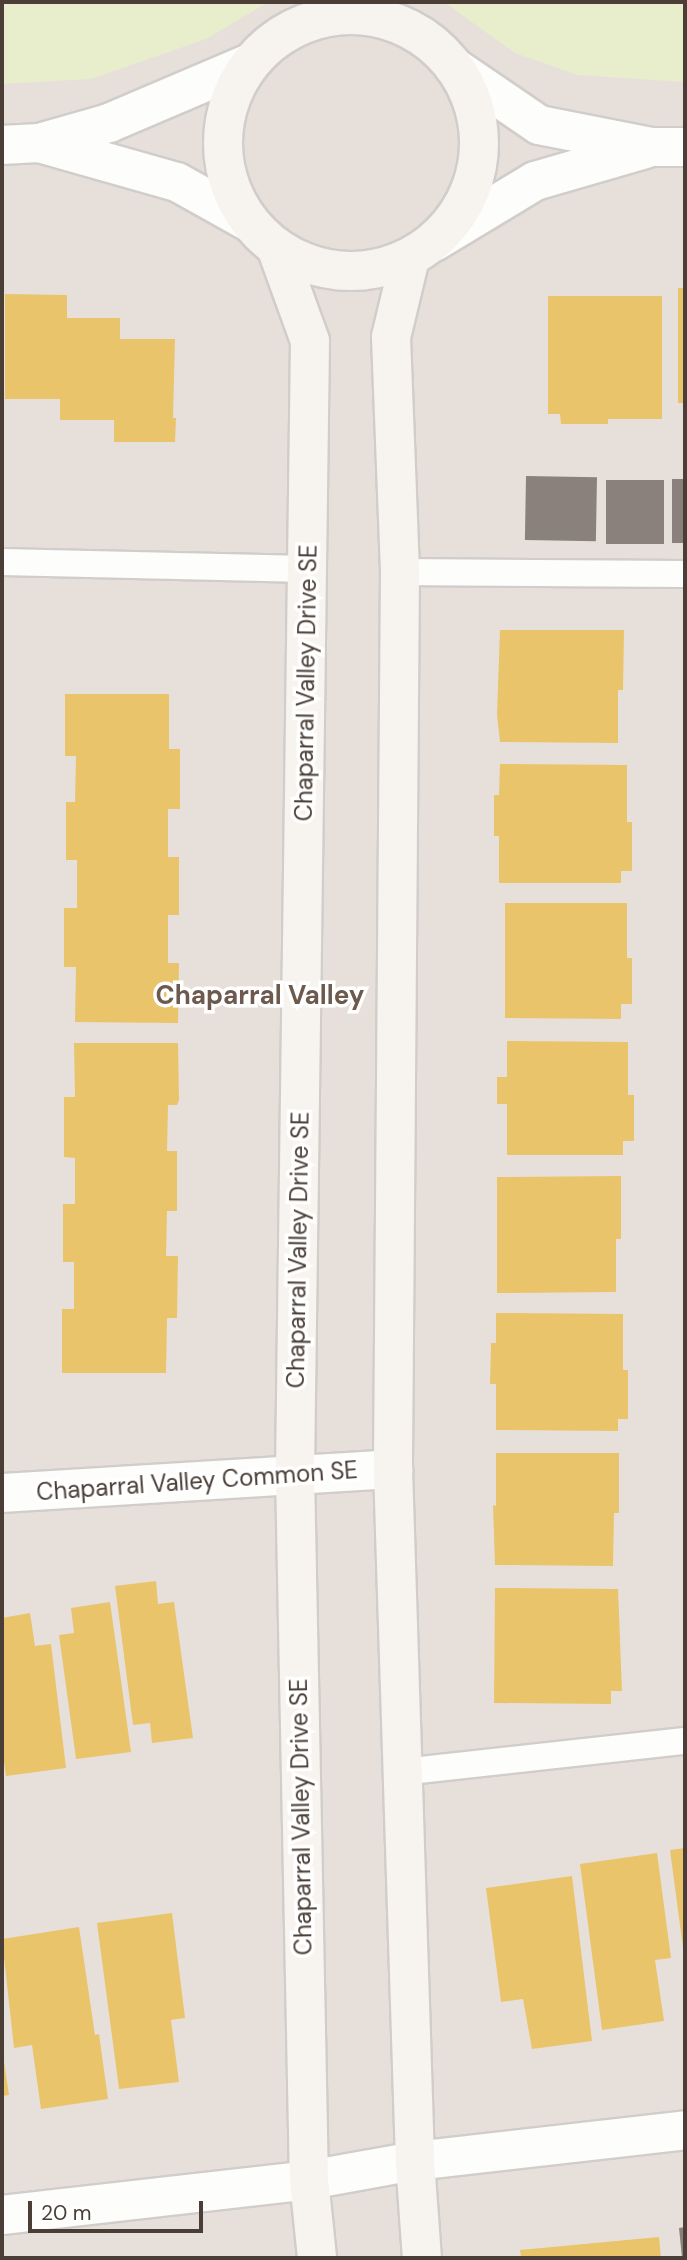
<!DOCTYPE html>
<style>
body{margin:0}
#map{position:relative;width:687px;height:2260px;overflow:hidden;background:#f3f0ed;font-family:"DM Sans",sans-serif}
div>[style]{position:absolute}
.residential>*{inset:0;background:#e7e0da;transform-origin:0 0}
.green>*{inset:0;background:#e8edcc}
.homes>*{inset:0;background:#e9c46a;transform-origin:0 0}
.industry>*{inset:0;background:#8a817c;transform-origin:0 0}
.path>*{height:4.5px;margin-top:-2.25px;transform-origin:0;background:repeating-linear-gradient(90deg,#d3cecb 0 3.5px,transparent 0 7px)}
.roads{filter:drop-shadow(2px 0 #d1cdca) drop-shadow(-2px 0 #d1cdca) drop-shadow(0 2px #d1cdca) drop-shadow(0 -2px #d1cdca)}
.lane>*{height:26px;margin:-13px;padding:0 13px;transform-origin:13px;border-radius:13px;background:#fdfdfc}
.street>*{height:38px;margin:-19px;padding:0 19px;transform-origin:19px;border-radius:19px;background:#fdfdfc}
.secondary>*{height:38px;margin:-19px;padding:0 19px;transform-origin:19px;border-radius:19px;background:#f7f4f0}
.secondary>.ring{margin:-19px;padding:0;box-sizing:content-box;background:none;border:38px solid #f7f4f0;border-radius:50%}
span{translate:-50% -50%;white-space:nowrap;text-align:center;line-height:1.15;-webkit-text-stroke:7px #fff;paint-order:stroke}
.street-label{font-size:24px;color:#4a3e37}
.neighbourhood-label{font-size:26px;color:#6e594e;font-weight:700}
.frame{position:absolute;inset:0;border:4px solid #4a3e37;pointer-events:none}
.scale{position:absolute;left:28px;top:2201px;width:175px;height:32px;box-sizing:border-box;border:4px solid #4a3e37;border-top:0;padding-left:9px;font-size:21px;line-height:24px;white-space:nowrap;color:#4a3e37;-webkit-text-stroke:5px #fff;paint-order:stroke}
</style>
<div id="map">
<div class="residential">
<i style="left:2px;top:2px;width:683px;height:2256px"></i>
</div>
<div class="green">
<i style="clip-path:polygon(2px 2px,268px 2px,206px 39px,91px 79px,2px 84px)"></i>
<i style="clip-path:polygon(444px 2px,685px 2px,685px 82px,578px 75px,515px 53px)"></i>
</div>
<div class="homes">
<i style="left:678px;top:288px;width:7px;height:115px"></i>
<i style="clip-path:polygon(5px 294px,67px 295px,67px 318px,120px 318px,120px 339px,175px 339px,173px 418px,176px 418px,175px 442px,114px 442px,114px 420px,60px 420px,60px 399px,5px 399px)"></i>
<i style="clip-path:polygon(548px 296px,662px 296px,662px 419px,608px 419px,608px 424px,561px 424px,560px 414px,548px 414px)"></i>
<i style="clip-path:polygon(500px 630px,624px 630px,623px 690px,618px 690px,618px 743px,500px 742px,497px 715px)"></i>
<i style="clip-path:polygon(65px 694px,169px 694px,169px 749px,180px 749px,180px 809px,168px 809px,168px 857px,179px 857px,179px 915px,168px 915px,168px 963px,179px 963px,178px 1023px,75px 1022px,76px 967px,64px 967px,64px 908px,77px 908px,77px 860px,66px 860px,66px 802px,75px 802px,76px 756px,65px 756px)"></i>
<i style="clip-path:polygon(500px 764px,627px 765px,627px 822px,632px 822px,632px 871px,621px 871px,621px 883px,499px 883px,499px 836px,494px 836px,494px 795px,499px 795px)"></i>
<i style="clip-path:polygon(505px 903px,627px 903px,627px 958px,632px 958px,632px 1004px,621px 1004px,621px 1019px,505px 1018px)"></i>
<i style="clip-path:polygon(507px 1041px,628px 1042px,628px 1095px,634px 1095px,634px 1141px,623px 1141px,623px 1155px,507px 1155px,507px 1104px,497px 1104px,497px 1077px,507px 1077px)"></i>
<i style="clip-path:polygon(74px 1043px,178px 1043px,179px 1100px,177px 1105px,168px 1105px,167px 1151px,177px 1151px,177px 1211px,167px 1211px,166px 1256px,178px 1256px,177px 1318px,167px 1318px,166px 1373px,62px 1373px,62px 1309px,74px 1309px,74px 1262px,63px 1262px,63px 1204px,75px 1204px,75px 1158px,64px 1157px,64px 1097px,75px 1097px)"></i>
<i style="clip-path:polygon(621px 1176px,621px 1239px,616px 1239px,616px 1292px,497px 1293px,497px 1177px)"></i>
<i style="clip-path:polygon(496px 1313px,623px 1314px,623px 1370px,628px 1370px,628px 1419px,618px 1419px,618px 1431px,496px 1430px,496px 1384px,490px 1384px,491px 1343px,496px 1343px)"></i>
<i style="clip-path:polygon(496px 1453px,619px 1453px,619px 1513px,614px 1513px,613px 1566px,495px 1565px,493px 1505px,496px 1506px)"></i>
<i style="clip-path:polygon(156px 1581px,158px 1604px,174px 1602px,193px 1738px,152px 1743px,150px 1723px,133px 1725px,115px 1586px)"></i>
<i style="clip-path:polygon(495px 1588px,618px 1589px,622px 1691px,611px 1691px,611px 1704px,494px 1703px)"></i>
<i style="clip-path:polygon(110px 1602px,131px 1752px,76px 1759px,59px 1635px,74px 1633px,71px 1608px)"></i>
<i style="clip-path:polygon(30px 1613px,35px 1646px,51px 1644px,66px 1768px,6px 1776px,2px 1748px,2px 1618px)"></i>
<i style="clip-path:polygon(685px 1848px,685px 1947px,683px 1948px,670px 1850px)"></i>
<i style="clip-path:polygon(657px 1853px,671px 1958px,655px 1960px,664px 2021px,602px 2030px,580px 1864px)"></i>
<i style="clip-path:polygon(572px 1876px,592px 2041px,532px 2049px,523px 1999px,501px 2002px,486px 1888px)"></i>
<i style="clip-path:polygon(172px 1913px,185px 2018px,171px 2020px,179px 2082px,119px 2089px,97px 1923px)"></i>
<i style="clip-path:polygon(79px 1927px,95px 2035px,99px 2034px,108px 2099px,41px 2109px,32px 2045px,14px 2048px,2px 1939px)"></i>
<i style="clip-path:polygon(2px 2048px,9px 2095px,2px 2096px)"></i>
<i style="clip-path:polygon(659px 2237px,661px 2258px,521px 2258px,520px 2250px)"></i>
</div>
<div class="industry">
<i style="left:526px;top:476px;width:71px;height:64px;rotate:1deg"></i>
<i style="left:672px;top:479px;width:13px;height:64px"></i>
<i style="left:606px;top:480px;width:58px;height:64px"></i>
<i style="clip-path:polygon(685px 2227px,685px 2258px,682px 2258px,679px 2228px)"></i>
</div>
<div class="path">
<i style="left:351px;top:2px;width:12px;rotate:85deg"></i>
</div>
<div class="roads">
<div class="lane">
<i style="left:2px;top:562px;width:306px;rotate:1.3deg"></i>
<i style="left:400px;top:572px;width:285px;rotate:0.4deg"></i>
<i style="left:402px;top:1772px;width:285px;rotate:-6.3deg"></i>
</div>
<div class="street">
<i style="left:454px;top:67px;width:103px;rotate:34.3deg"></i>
<i style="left:539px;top:125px;width:114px;rotate:11.1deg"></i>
<i style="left:651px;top:147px;width:34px"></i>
<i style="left:39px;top:143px;width:143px;rotate:15.8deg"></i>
<i style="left:177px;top:182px;width:82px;rotate:29.1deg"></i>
<i style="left:2px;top:145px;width:37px;rotate:-3deg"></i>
<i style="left:39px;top:143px;width:73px;rotate:-15.9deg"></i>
<i style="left:109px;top:123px;width:150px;rotate:-23.1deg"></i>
<i style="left:434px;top:242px;width:118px;rotate:-31.1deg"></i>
<i style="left:535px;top:181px;width:115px;rotate:-16.2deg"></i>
<i style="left:2px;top:1493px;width:392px;rotate:-3.5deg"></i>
<i style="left:2px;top:2215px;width:309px;rotate:-6.5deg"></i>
<i style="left:309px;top:2180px;width:108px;rotate:-10.2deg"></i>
<i style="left:415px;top:2161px;width:272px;rotate:-6.5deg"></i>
</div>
<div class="secondary">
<i class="ring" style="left:223px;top:15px;width:218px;height:218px"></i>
<i style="left:276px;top:247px;width:100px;rotate:70.1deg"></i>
<i style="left:310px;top:341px;width:1132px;rotate:90.76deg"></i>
<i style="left:295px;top:1473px;width:707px;rotate:88.87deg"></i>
<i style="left:309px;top:2180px;width:78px;rotate:84.1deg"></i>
<i style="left:410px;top:258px;width:81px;rotate:103.5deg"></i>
<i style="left:391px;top:337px;width:235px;rotate:87.8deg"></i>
<i style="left:400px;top:572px;width:897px;rotate:90.45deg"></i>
<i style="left:393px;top:1469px;width:692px;rotate:88.18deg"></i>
<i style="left:415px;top:2161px;width:97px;rotate:85.9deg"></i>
</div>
</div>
<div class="street-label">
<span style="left:306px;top:683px;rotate:-89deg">Chaparral Valley Drive SE</span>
<span style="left:298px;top:1250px;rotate:-89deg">Chaparral Valley Drive SE</span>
<span style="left:197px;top:1481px;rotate:-4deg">Chaparral Valley Common SE</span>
<span style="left:301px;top:1817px;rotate:-91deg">Chaparral Valley Drive SE</span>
</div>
<div class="neighbourhood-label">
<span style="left:260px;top:996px">Chaparral Valley</span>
</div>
<div class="frame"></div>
<div class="scale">20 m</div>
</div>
